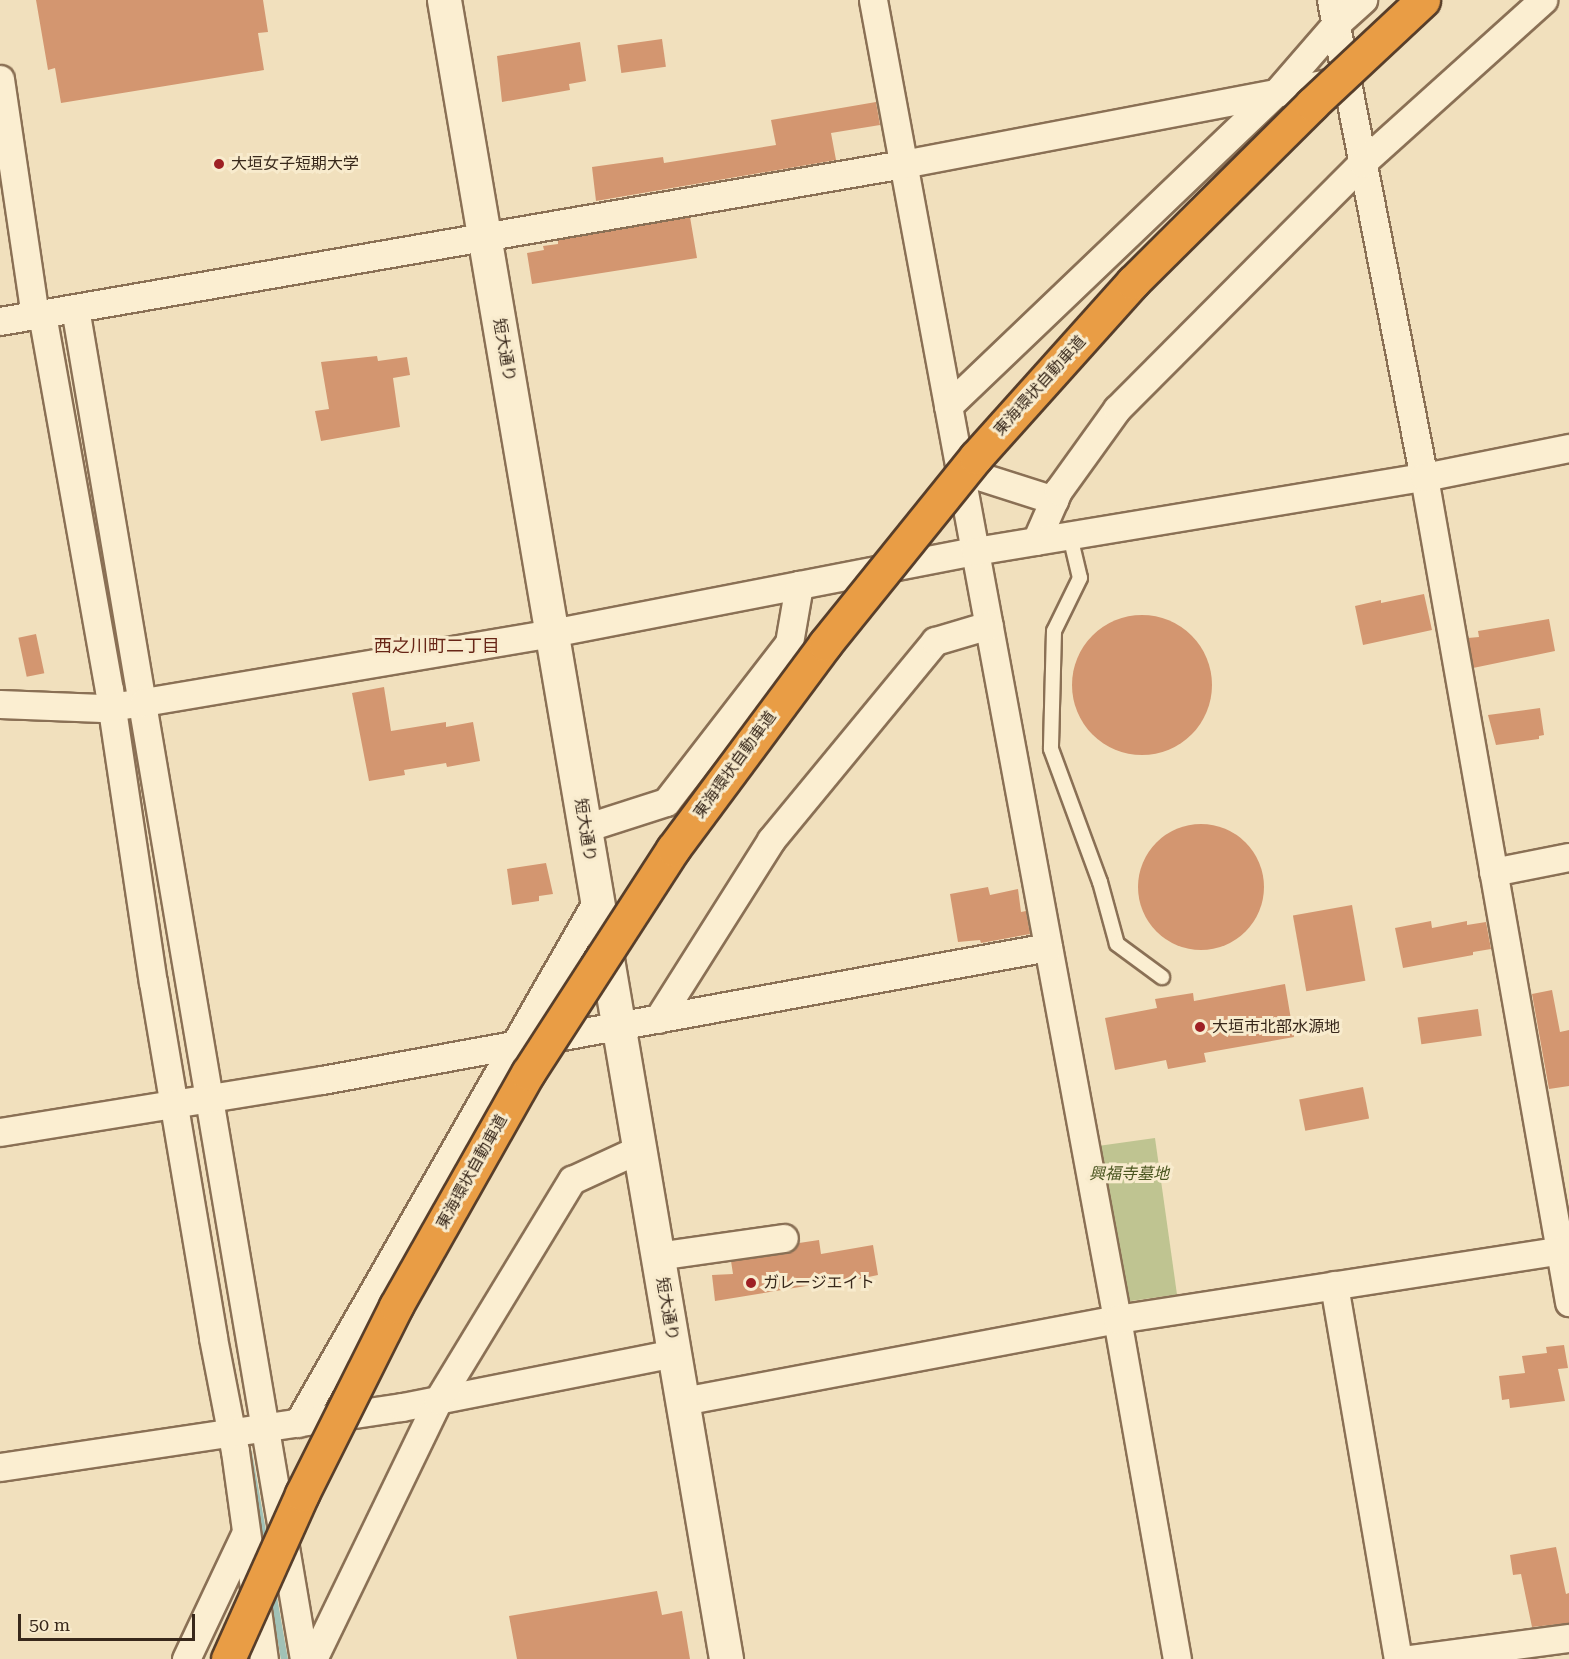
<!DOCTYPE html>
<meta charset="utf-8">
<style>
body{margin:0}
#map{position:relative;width:1569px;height:1659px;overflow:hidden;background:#f1e0bd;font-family:"Roboto Serif","Noto Sans JP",serif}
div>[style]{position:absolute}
.cemetery>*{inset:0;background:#bfc491;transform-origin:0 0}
.stream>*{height:7px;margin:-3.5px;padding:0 3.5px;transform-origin:3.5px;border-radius:3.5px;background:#a1c2b7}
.building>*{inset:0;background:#d39670;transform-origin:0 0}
.round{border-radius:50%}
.roads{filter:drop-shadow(2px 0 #8a7055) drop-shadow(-2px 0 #8a7055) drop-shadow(0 2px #8a7055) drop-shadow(0 -2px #8a7055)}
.lane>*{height:14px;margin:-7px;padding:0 7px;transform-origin:7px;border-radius:7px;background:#fbeed1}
.street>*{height:27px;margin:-13.5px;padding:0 13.5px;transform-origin:13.5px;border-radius:13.5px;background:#fbeed1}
.secondary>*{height:33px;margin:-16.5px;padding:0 16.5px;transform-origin:16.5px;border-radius:16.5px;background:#fbeed1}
.bridges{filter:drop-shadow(2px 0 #573e2a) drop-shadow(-2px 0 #573e2a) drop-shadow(0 2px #573e2a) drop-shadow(0 -2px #573e2a)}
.highway-bridge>*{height:33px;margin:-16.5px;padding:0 16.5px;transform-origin:16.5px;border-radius:16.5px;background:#e99d45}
.dots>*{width:16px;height:16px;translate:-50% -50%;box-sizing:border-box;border:3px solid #f8ebcd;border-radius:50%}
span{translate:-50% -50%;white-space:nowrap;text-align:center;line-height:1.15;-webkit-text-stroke:6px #f8ebcd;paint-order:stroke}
.poi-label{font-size:16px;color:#38281b}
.left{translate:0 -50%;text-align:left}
.street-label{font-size:16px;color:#38281b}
.park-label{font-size:16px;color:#4a5620;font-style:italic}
.neighbourhood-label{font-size:18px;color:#682617}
.scale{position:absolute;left:18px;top:1614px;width:177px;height:27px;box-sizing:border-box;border:3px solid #38281b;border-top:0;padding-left:8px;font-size:18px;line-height:21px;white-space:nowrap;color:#38281b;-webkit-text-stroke:4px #f8ebcd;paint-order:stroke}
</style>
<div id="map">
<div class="cemetery">
<i style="left:1155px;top:1138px;width:158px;height:63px;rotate:82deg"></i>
</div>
<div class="stream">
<i style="left:248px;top:1452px;width:97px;rotate:79.9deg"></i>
<i style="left:272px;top:1591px;width:69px;rotate:80deg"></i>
</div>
<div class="building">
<i style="clip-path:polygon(36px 0,263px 0,268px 32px,258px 33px,264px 70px,61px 103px,55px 68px,48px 70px)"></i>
<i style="left:662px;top:39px;width:28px;height:45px;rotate:82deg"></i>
<i style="clip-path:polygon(580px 42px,586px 81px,569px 84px,570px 90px,502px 102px,497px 56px)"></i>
<i style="clip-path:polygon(876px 102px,880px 125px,831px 133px,836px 160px,596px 201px,592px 167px,663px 157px,664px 163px,776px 145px,771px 120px)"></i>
<i style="clip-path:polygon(690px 217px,697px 258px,532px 284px,527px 253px,544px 250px,543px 246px,558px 244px,558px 240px)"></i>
<i style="clip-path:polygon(377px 356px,378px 361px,407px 357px,410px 375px,393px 378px,400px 427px,321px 441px,315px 411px,329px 409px,321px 362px)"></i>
<i style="clip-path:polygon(1424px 594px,1432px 630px,1363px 645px,1355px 606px,1381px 600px,1381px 603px)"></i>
<i class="round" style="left:1072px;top:615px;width:140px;height:140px"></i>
<i style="clip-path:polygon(1549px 619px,1555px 651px,1473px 668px,1468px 638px,1479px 637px,1478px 631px)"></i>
<i style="left:36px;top:634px;width:40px;height:18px;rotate:78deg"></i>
<i style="clip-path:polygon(384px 687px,391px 731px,446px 722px,446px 727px,473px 722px,480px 761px,447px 767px,446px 763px,404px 770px,405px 775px,369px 781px,352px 693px)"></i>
<i style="clip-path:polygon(1540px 708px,1544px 735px,1539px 736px,1539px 739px,1496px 745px,1488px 715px)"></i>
<i class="round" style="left:1138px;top:824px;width:126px;height:126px"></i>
<i style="clip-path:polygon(546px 863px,553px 894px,539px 896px,539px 901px,512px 905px,507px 869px)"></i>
<i style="clip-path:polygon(988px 887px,990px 895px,1018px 889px,1021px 912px,1026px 911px,1030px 934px,981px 943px,980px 940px,958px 942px,950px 894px)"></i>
<i style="left:1352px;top:905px;width:77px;height:60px;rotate:80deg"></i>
<i style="clip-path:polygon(1431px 921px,1432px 928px,1467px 921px,1467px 925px,1486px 922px,1491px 949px,1473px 952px,1473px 955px,1403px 968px,1395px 928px)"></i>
<i style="clip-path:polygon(1285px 984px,1294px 1037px,1204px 1053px,1206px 1062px,1168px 1069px,1166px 1060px,1115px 1070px,1105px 1018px,1157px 1008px,1155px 999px,1193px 993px,1194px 1001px)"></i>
<i style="clip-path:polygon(1552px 990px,1560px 1032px,1569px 1030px,1569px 1086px,1549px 1089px,1532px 994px)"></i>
<i style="left:1478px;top:1009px;width:27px;height:61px;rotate:82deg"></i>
<i style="left:1363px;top:1087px;width:32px;height:65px;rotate:79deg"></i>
<i style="clip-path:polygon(819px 1240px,821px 1254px,873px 1245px,878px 1275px,830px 1285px,830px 1282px,715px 1301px,712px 1275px,733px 1274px,731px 1261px,786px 1254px,795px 1250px,799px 1243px)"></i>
<i style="clip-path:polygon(1564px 1345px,1568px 1368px,1558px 1369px,1565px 1401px,1510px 1408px,1509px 1399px,1502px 1400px,1499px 1376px,1525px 1373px,1522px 1356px,1547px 1353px,1546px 1347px)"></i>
<i style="clip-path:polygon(1556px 1547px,1566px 1594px,1569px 1593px,1569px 1623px,1532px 1627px,1521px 1574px,1513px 1575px,1510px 1555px)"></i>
<i style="clip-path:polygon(657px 1591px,662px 1615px,682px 1611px,690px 1659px,517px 1659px,509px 1616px)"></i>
</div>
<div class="roads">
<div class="lane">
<i style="left:1070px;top:536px;width:43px;rotate:76.6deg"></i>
<i style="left:1080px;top:578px;width:59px;rotate:116.1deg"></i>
<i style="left:1054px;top:631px;width:118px;rotate:91.5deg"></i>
<i style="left:1051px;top:749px;width:142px;rotate:69.8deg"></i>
<i style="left:1100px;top:882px;width:64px;rotate:74.7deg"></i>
<i style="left:1117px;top:944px;width:56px;rotate:36.3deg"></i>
</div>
<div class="street">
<i style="left:873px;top:0;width:1341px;rotate:79.52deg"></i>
<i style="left:1117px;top:1319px;width:345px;rotate:80deg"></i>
<i style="left:1331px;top:0;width:486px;rotate:79deg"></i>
<i style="left:1424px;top:477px;width:838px;rotate:80.03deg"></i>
<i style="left:0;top:79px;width:239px;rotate:81.6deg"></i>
<i style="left:75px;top:308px;width:1370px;rotate:80.38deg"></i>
<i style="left:42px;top:314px;width:381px;rotate:79.9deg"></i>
<i style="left:109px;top:689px;width:296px;rotate:81.5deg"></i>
<i style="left:153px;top:982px;width:361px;rotate:80.4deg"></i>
<i style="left:213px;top:1338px;width:115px;rotate:79deg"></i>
<i style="left:235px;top:1451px;width:210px;rotate:82.1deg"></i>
<i style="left:0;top:321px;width:917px;rotate:-9.86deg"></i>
<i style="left:903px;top:164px;width:447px;rotate:-10.8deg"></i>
<i style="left:948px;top:406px;width:453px;rotate:-43.7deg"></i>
<i style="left:1276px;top:93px;width:90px;rotate:-49.1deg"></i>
<i style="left:1335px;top:25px;width:38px;rotate:-42deg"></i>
<i style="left:960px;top:470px;width:99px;rotate:17.7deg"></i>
<i style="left:1036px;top:541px;width:55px;rotate:-66.3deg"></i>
<i style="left:1058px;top:491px;width:101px;rotate:-54.3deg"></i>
<i style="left:1117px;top:409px;width:347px;rotate:-45.1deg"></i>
<i style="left:1362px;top:163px;width:244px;rotate:-42deg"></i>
<i style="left:0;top:704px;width:102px;rotate:2.2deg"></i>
<i style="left:102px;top:708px;width:42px;rotate:-8.1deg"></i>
<i style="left:144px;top:702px;width:414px;rotate:-9.6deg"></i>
<i style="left:552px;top:633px;width:431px;rotate:-11deg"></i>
<i style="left:975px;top:551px;width:455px;rotate:-9.4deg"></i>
<i style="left:1424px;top:477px;width:148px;rotate:-11.3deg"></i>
<i style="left:585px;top:828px;width:85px;rotate:-17.8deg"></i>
<i style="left:666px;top:802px;width:201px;rotate:-52.3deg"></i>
<i style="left:789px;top:643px;width:59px;rotate:-80.2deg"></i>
<i style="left:1493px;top:872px;width:77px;rotate:-11.2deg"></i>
<i style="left:658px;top:1019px;width:212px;rotate:-57.7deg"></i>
<i style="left:771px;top:840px;width:258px;rotate:-50.5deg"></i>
<i style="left:935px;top:641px;width:56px;rotate:-16.5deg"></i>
<i style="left:0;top:1132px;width:326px;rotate:-9.2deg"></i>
<i style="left:322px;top:1080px;width:738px;rotate:-10.38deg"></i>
<i style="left:657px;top:1256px;width:128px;rotate:-8.1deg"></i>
<i style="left:1334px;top:1285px;width:379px;rotate:80.3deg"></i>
<i style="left:683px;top:1401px;width:442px;rotate:-10.7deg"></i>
<i style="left:1117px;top:1319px;width:457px;rotate:-8.8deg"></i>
<i style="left:298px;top:1423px;width:602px;rotate:-60.2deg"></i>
<i style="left:0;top:1467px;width:406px;rotate:-8.5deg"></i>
<i style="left:402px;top:1407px;width:277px;rotate:-11.2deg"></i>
<i style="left:186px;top:1659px;width:140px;rotate:-64.7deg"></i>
<i style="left:313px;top:1659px;width:288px;rotate:-64.2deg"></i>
<i style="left:438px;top:1400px;width:258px;rotate:-58.7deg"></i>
<i style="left:572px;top:1180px;width:74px;rotate:-24.8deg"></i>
<i style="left:1409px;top:1659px;width:161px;rotate:-7.5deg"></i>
</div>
<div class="secondary">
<i style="left:444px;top:0;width:1683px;rotate:80.35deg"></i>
</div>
</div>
<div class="bridges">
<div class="highway-bridge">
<i style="left:228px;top:1659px;width:181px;rotate:-65.8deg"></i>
<i style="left:302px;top:1494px;width:210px;rotate:-63.4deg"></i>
<i style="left:396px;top:1306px;width:268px;rotate:-60.5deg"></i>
<i style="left:528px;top:1073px;width:267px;rotate:-57.1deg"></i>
<i style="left:673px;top:849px;width:255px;rotate:-53.4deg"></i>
<i style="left:825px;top:644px;width:240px;rotate:-51.1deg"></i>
<i style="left:976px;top:457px;width:235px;rotate:-48.1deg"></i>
<i style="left:1133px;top:282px;width:252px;rotate:-44.8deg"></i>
<i style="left:1312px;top:104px;width:152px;rotate:-43.1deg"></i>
</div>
</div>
<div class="dots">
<i style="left:219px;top:164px;background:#9e2024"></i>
<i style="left:1200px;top:1027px;background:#9e2024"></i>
<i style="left:751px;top:1283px;background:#9e2024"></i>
</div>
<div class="poi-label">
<span class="left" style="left:231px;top:164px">大垣女子短期大学</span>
<span class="left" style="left:1212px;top:1027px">大垣市北部水源地</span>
<span class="left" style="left:763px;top:1283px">ガレージエイト</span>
</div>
<div class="street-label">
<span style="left:504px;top:350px;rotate:80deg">短大通り</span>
<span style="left:1040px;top:386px;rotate:-48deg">東海環状自動車道</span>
<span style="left:735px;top:765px;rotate:-54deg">東海環状自動車道</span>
<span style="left:585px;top:830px;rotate:81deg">短大通り</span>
<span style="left:472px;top:1172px;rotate:-61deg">東海環状自動車道</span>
<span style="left:667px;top:1309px;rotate:80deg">短大通り</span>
</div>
<div class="park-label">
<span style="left:1129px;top:1174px">興福寺墓地</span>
</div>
<div class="neighbourhood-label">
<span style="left:437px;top:646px">西之川町二丁目</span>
</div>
<div class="scale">50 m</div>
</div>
